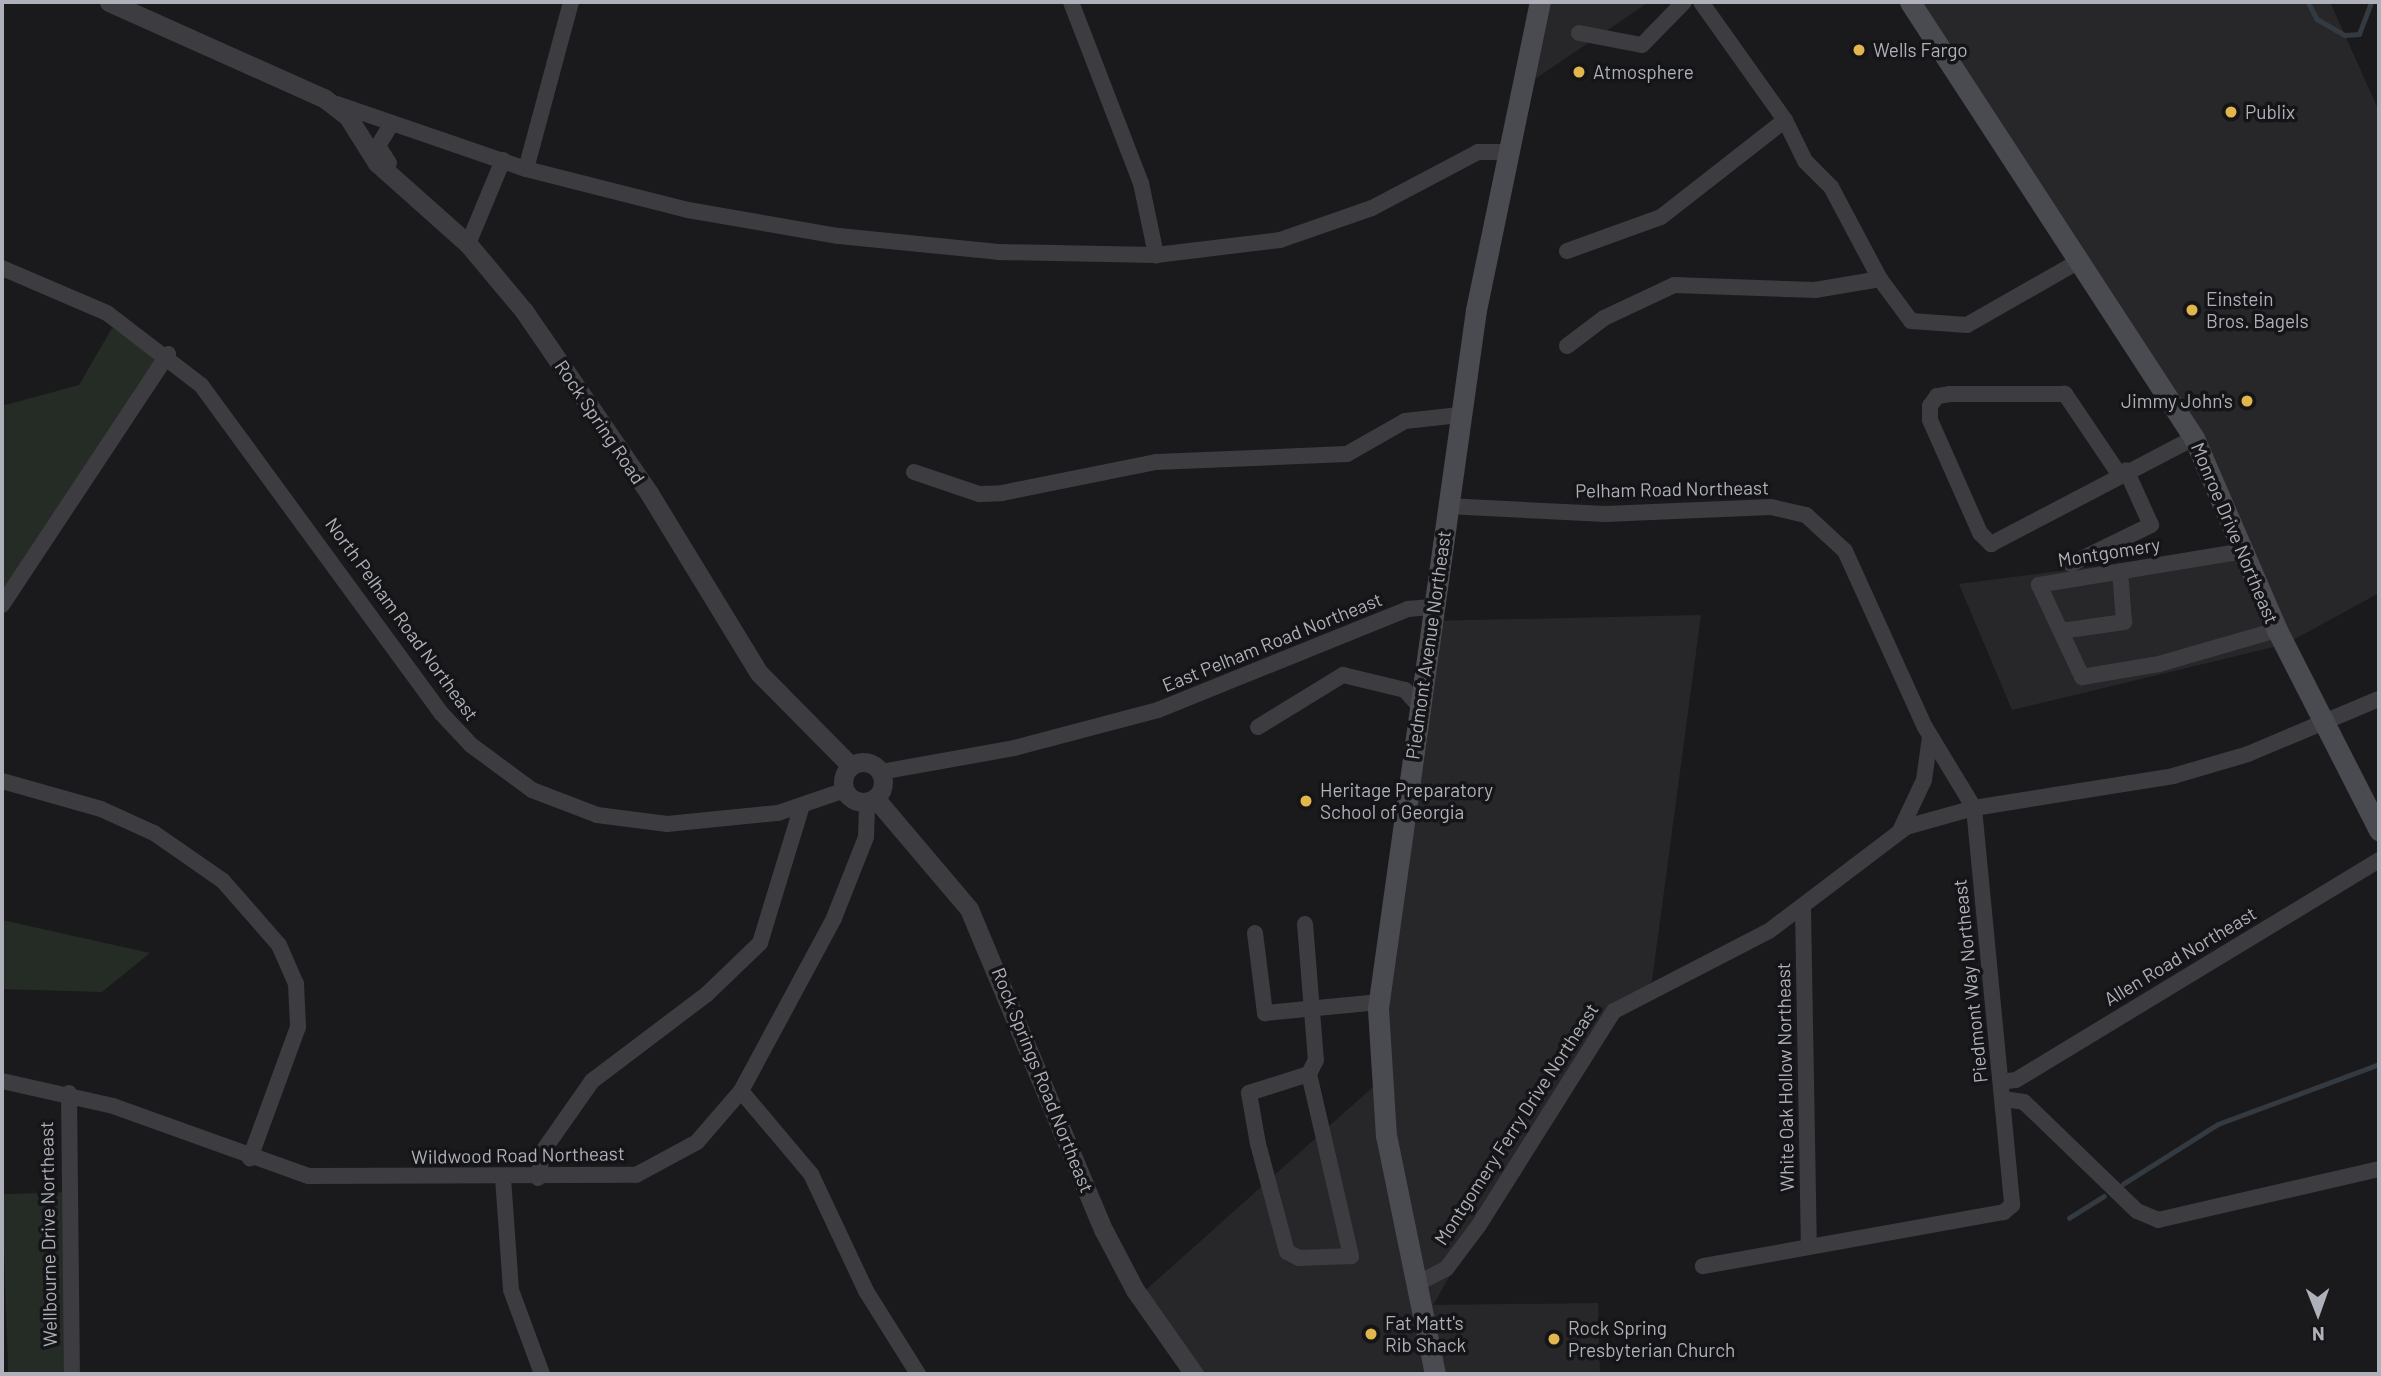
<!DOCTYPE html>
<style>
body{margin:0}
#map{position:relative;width:2381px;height:1376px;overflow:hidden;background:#1a1a1c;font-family:Barlow,sans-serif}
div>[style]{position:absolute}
.built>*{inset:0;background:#272629}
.green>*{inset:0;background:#252c26;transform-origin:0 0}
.stream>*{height:4.5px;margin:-2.25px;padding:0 2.25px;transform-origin:2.25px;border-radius:2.25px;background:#333a41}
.minor>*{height:16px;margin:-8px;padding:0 8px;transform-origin:8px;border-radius:8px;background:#3c3c41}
.tertiary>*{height:19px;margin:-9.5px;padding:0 9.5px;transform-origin:9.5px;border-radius:9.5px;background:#3c3c41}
.tertiary>.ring{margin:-9.5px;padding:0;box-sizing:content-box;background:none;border:19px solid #3c3c41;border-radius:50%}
.secondary>*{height:21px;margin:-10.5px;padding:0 10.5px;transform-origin:10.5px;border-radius:10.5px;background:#4a4b51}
.dots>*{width:19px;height:19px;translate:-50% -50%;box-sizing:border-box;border:4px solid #151517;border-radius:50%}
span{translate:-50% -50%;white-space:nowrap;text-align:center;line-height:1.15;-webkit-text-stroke:7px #151517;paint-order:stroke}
.poi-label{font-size:19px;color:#aeb1ba}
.left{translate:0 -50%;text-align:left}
.right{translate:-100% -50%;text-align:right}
.street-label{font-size:19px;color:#aeb1ba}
.frame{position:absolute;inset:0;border:4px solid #aeb1ba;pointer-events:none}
.north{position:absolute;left:2283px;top:1278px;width:70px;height:70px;-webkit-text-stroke:5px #151517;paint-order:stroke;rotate:179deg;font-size:19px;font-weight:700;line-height:28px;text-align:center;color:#aeb1ba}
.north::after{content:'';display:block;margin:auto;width:24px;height:32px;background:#aeb1ba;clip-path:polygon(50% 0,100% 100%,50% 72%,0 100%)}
</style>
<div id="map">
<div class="built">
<i style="clip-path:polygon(1542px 2px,1649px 2px,1520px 89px)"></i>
<i style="clip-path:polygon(1908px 2px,2330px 2px,2379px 111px,2379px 593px,2286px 644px,2012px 710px,1959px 584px,2231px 549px,2182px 416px)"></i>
<i style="clip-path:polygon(1701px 615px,1652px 981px,1584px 1043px,1433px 1305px,1598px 1303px,1600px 1374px,1192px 1374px,1138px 1297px,1384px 1077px,1381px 946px,1429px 621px)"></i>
</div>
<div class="green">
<i style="clip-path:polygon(112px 328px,164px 355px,2px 592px,2px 406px,79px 385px)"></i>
<i style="clip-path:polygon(2px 920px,150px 953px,102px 992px,2px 989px)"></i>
<i style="left:70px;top:1192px;width:182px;height:68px;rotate:88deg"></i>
</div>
<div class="stream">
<i style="left:2308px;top:2px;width:19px;rotate:62deg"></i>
<i style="left:2317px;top:19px;width:32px;rotate:30deg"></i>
<i style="left:2345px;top:35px;width:14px;rotate:-4deg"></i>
<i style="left:2359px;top:34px;width:34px;rotate:-69deg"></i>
<i style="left:2123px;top:1184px;width:112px;rotate:-32.3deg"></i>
<i style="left:2218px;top:1124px;width:172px;rotate:-20.4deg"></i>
<i style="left:2069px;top:1218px;width:41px;rotate:-32.2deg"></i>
</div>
<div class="minor">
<i style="left:1071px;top:2px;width:194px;rotate:68.9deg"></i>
<i style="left:1141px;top:183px;width:74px;rotate:78.2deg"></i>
<i style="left:1701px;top:2px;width:145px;rotate:54.6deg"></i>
<i style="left:1785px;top:120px;width:46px;rotate:64deg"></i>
<i style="left:1805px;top:161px;width:37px;rotate:45deg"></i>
<i style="left:1831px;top:187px;width:104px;rotate:62deg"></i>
<i style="left:1880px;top:279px;width:52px;rotate:53.6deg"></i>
<i style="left:1911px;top:321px;width:56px;rotate:4.1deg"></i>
<i style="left:1967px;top:325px;width:131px;rotate:-29.7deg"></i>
<i style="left:1579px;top:33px;width:64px;rotate:10.8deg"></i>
<i style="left:1642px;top:45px;width:60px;rotate:-45.7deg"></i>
<i style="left:337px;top:104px;width:200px;rotate:19deg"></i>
<i style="left:526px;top:169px;width:167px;rotate:14.2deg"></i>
<i style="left:688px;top:210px;width:153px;rotate:9.8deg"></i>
<i style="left:839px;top:236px;width:160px;rotate:5.7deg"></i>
<i style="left:998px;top:252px;width:158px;rotate:1.1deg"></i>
<i style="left:1156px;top:255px;width:125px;rotate:-6.9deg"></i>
<i style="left:1280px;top:240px;width:97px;rotate:-19.2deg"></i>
<i style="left:1372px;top:208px;width:120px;rotate:-27.8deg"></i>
<i style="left:1478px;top:152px;width:28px"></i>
<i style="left:389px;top:163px;width:20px;rotate:-123deg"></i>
<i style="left:378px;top:146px;width:23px;rotate:-59deg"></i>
<i style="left:526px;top:169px;width:173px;rotate:-74.9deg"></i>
<i style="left:468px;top:244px;width:91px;rotate:-67.4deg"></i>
<i style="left:1567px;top:251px;width:100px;rotate:-19.9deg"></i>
<i style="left:1661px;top:217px;width:157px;rotate:-38deg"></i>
<i style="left:2px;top:268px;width:114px;rotate:23.2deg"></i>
<i style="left:107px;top:313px;width:118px;rotate:37.5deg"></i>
<i style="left:201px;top:385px;width:406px;rotate:53.8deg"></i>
<i style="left:441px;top:713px;width:44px;rotate:46.8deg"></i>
<i style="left:471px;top:745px;width:76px;rotate:36.4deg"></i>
<i style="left:532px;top:790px;width:70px;rotate:21deg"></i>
<i style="left:597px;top:815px;width:71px;rotate:7.3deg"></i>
<i style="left:667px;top:824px;width:112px;rotate:-5.7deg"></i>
<i style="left:778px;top:813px;width:71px;rotate:-18.9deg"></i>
<i style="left:1567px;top:346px;width:46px;rotate:-37.1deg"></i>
<i style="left:1604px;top:318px;width:77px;rotate:-25.2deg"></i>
<i style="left:1674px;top:285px;width:141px;rotate:2deg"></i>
<i style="left:1815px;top:290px;width:66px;rotate:-9.6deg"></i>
<i style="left:914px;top:472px;width:69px;rotate:18.7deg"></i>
<i style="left:979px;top:494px;width:23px;rotate:-2deg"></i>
<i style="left:1002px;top:493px;width:157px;rotate:-11.4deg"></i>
<i style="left:1156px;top:462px;width:191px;rotate:-2.4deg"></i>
<i style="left:1347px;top:454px;width:67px;rotate:-29.6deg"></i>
<i style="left:1405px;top:421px;width:55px;rotate:-6.2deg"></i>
<i style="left:2119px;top:474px;width:97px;rotate:-124deg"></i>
<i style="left:2065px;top:394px;width:115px;rotate:180deg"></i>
<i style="left:1950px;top:394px;width:13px;rotate:171deg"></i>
<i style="left:1937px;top:396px;width:12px;rotate:125deg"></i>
<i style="left:1930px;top:406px;width:14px;rotate:90deg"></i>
<i style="left:1930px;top:420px;width:124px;rotate:66.1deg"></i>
<i style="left:1980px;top:533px;width:16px;rotate:45deg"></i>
<i style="left:1991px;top:544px;width:229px;rotate:-27.6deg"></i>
<i style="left:1447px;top:506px;width:158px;rotate:2.9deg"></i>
<i style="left:1605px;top:514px;width:166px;rotate:-2.4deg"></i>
<i style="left:1771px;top:507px;width:36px;rotate:13deg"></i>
<i style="left:1806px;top:515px;width:53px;rotate:42.7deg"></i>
<i style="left:1845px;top:551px;width:193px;rotate:65.6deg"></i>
<i style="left:1925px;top:727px;width:95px;rotate:58.8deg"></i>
<i style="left:1974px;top:808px;width:399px;rotate:84.5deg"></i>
<i style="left:2012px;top:1205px;width:11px;rotate:139deg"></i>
<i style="left:2004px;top:1212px;width:306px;rotate:169.8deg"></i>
<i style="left:2244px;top:551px;width:208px;rotate:170.6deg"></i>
<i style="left:2039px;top:585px;width:102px;rotate:64.9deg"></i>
<i style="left:2082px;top:677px;width:78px;rotate:-9.6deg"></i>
<i style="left:2159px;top:664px;width:123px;rotate:-16.1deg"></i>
<i style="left:2071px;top:564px;width:89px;rotate:-26deg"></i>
<i style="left:2151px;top:525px;width:60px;rotate:-114.4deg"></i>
<i style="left:2px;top:605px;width:301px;rotate:-56.5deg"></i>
<i style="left:2061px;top:631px;width:64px;rotate:-8.1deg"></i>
<i style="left:2124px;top:622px;width:51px;rotate:-94.5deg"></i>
<i style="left:1258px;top:727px;width:100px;rotate:-31.5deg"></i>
<i style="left:1343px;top:675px;width:64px;rotate:13.6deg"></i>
<i style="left:1405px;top:690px;width:21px;rotate:49deg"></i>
<i style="left:881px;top:772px;width:135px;rotate:-10.2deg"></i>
<i style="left:1014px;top:748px;width:149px;rotate:-14.8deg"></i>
<i style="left:1158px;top:710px;width:270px;rotate:-22deg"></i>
<i style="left:1408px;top:609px;width:25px;rotate:-5deg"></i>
<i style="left:2px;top:781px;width:103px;rotate:15.8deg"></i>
<i style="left:101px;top:809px;width:58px;rotate:24.4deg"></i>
<i style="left:154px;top:833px;width:84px;rotate:34.8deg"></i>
<i style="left:223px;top:881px;width:85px;rotate:48.8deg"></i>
<i style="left:279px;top:945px;width:43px;rotate:66.4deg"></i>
<i style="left:296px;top:984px;width:43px;rotate:87.3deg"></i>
<i style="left:298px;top:1027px;width:140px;rotate:110.1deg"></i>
<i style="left:1900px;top:831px;width:56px;rotate:-64.8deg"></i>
<i style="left:1924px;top:780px;width:43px;rotate:-82.1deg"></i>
<i style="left:1803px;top:909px;width:336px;rotate:89deg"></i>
<i style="left:1305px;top:924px;width:136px;rotate:85.4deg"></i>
<i style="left:1316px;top:1060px;width:16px;rotate:117deg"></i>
<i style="left:1255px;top:933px;width:81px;rotate:82.9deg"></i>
<i style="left:1265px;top:1013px;width:115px;rotate:-5.5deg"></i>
<i style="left:1309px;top:1074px;width:187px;rotate:77deg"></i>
<i style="left:1351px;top:1256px;width:52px;rotate:177.8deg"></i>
<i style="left:1299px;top:1258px;width:13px;rotate:-153deg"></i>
<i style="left:1287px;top:1252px;width:112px;rotate:-105deg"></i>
<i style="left:1258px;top:1144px;width:52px;rotate:-100deg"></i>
<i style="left:1249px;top:1093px;width:63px;rotate:-17.6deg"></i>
<i style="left:2px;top:1081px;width:114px;rotate:12.7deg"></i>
<i style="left:113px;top:1106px;width:208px;rotate:19.7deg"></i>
<i style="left:309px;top:1176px;width:327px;rotate:-0.2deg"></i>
<i style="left:636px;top:1175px;width:69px;rotate:-28.4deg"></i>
<i style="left:697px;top:1142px;width:67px;rotate:-49.2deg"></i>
<i style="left:741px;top:1091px;width:196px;rotate:-61.7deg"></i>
<i style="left:834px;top:918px;width:87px;rotate:-68.4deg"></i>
<i style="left:866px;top:837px;width:36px;rotate:-88deg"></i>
<i style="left:2001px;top:1082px;width:15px;rotate:-8deg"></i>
<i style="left:2016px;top:1080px;width:424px;rotate:-31.2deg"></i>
<i style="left:741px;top:1091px;width:109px;rotate:49.9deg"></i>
<i style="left:811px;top:1174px;width:129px;rotate:64.8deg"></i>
<i style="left:866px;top:1291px;width:98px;rotate:57.9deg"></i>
<i style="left:69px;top:1093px;width:281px;rotate:89.4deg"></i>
<i style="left:2003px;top:1099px;width:21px;rotate:8deg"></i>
<i style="left:2024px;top:1102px;width:157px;rotate:44deg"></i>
<i style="left:2137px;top:1211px;width:23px;rotate:23deg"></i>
<i style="left:2158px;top:1220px;width:227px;rotate:-13deg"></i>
<i style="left:503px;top:1178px;width:112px;rotate:85.9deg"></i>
<i style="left:511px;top:1290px;width:90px;rotate:69.7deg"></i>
<i style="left:538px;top:1178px;width:27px;rotate:-80deg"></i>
<i style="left:543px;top:1151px;width:85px;rotate:-55deg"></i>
<i style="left:592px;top:1081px;width:144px;rotate:-37.1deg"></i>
<i style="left:707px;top:994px;width:74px;rotate:-43.9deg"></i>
<i style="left:760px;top:943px;width:143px;rotate:-73deg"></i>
<i style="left:1418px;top:1283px;width:31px;rotate:-27deg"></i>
<i style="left:1446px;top:1269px;width:55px;rotate:-53.1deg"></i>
<i style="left:1479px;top:1225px;width:253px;rotate:-57.8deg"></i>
<i style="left:1614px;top:1011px;width:174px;rotate:-27.3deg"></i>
<i style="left:1769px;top:931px;width:172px;rotate:-37.2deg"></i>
<i style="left:1906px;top:827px;width:71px;rotate:-15.6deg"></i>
<i style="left:1974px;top:808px;width:202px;rotate:-9.1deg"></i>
<i style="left:2173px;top:776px;width:78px;rotate:-16.3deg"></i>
<i style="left:2248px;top:754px;width:142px;rotate:-22.8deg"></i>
</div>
<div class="tertiary">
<i style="left:109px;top:2px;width:235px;rotate:24.1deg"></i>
<i style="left:324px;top:98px;width:31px;rotate:38deg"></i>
<i style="left:348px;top:117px;width:54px;rotate:57.8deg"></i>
<i style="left:377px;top:163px;width:122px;rotate:41.7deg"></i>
<i style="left:468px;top:244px;width:87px;rotate:50.1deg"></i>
<i style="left:524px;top:311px;width:221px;rotate:55.5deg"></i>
<i style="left:649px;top:493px;width:211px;rotate:58.6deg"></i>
<i style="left:759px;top:673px;width:131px;rotate:45.3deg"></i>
<i class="ring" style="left:843px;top:762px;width:21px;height:21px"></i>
<i style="left:875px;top:798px;width:145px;rotate:49.7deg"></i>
<i style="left:969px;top:909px;width:349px;rotate:67.3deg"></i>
<i style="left:1104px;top:1231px;width:67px;rotate:62.3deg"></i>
<i style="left:1135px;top:1290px;width:103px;rotate:54.9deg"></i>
</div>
<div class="secondary">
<i style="left:1910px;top:2px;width:520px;rotate:56.92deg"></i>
<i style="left:2194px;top:438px;width:209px;rotate:66.6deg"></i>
<i style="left:2277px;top:630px;width:225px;rotate:63deg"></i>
<i style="left:1435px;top:1374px;width:243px;rotate:-101.6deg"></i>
<i style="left:1386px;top:1136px;width:128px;rotate:-93.6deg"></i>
<i style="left:1378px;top:1008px;width:705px;rotate:-82.01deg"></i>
<i style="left:1476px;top:310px;width:315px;rotate:-78.3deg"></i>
</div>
<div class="dots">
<i style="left:1859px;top:50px;background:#e1b64d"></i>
<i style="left:1579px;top:72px;background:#e1b64d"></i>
<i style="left:2231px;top:112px;background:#e1b64d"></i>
<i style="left:2192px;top:310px;background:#e1b64d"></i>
<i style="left:2247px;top:401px;background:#e1b64d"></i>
<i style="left:1306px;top:801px;background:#e1b64d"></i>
<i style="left:1371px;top:1334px;background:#e1b64d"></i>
<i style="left:1554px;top:1339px;background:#e1b64d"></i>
</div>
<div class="poi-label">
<span class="left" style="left:1873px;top:50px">Wells Fargo</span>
<span class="left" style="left:1593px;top:72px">Atmosphere</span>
<span class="left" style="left:2245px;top:112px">Publix</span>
<span class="left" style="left:2206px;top:310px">Einstein<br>Bros. Bagels</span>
<span class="right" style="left:2233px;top:401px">Jimmy John's</span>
<span class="left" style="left:1320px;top:801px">Heritage Preparatory<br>School of Georgia</span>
<span class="left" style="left:1385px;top:1334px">Fat Matt's<br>Rib Shack</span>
<span class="left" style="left:1568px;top:1339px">Rock Spring<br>Presbyterian Church</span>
</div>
<div class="street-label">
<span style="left:600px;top:422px;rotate:56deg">Rock Spring Road</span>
<span style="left:1672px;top:489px;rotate:-1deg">Pelham Road Northeast</span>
<span style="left:2235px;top:533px;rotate:67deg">Monroe Drive Northeast</span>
<span style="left:2109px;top:552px;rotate:-9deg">Montgomery</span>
<span style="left:402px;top:619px;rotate:54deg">North Pelham Road Northeast</span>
<span style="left:1272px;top:642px;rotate:-22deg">East Pelham Road Northeast</span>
<span style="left:1428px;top:645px;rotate:-82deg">Piedmont Avenue Northeast</span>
<span style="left:2180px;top:956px;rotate:-31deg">Allen Road Northeast</span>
<span style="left:1970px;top:981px;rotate:-96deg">Piedmont Way Northeast</span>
<span style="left:1785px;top:1077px;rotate:-91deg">White Oak Hollow Northeast</span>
<span style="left:1043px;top:1080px;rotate:68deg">Rock Springs Road Northeast</span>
<span style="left:1516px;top:1124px;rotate:-57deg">Montgomery Ferry Drive Northeast</span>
<span style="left:518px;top:1155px;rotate:-1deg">Wildwood Road Northeast</span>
<span style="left:48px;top:1234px;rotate:-91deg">Wellbourne Drive Northeast</span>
</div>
<div class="frame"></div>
<div class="north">N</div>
</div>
